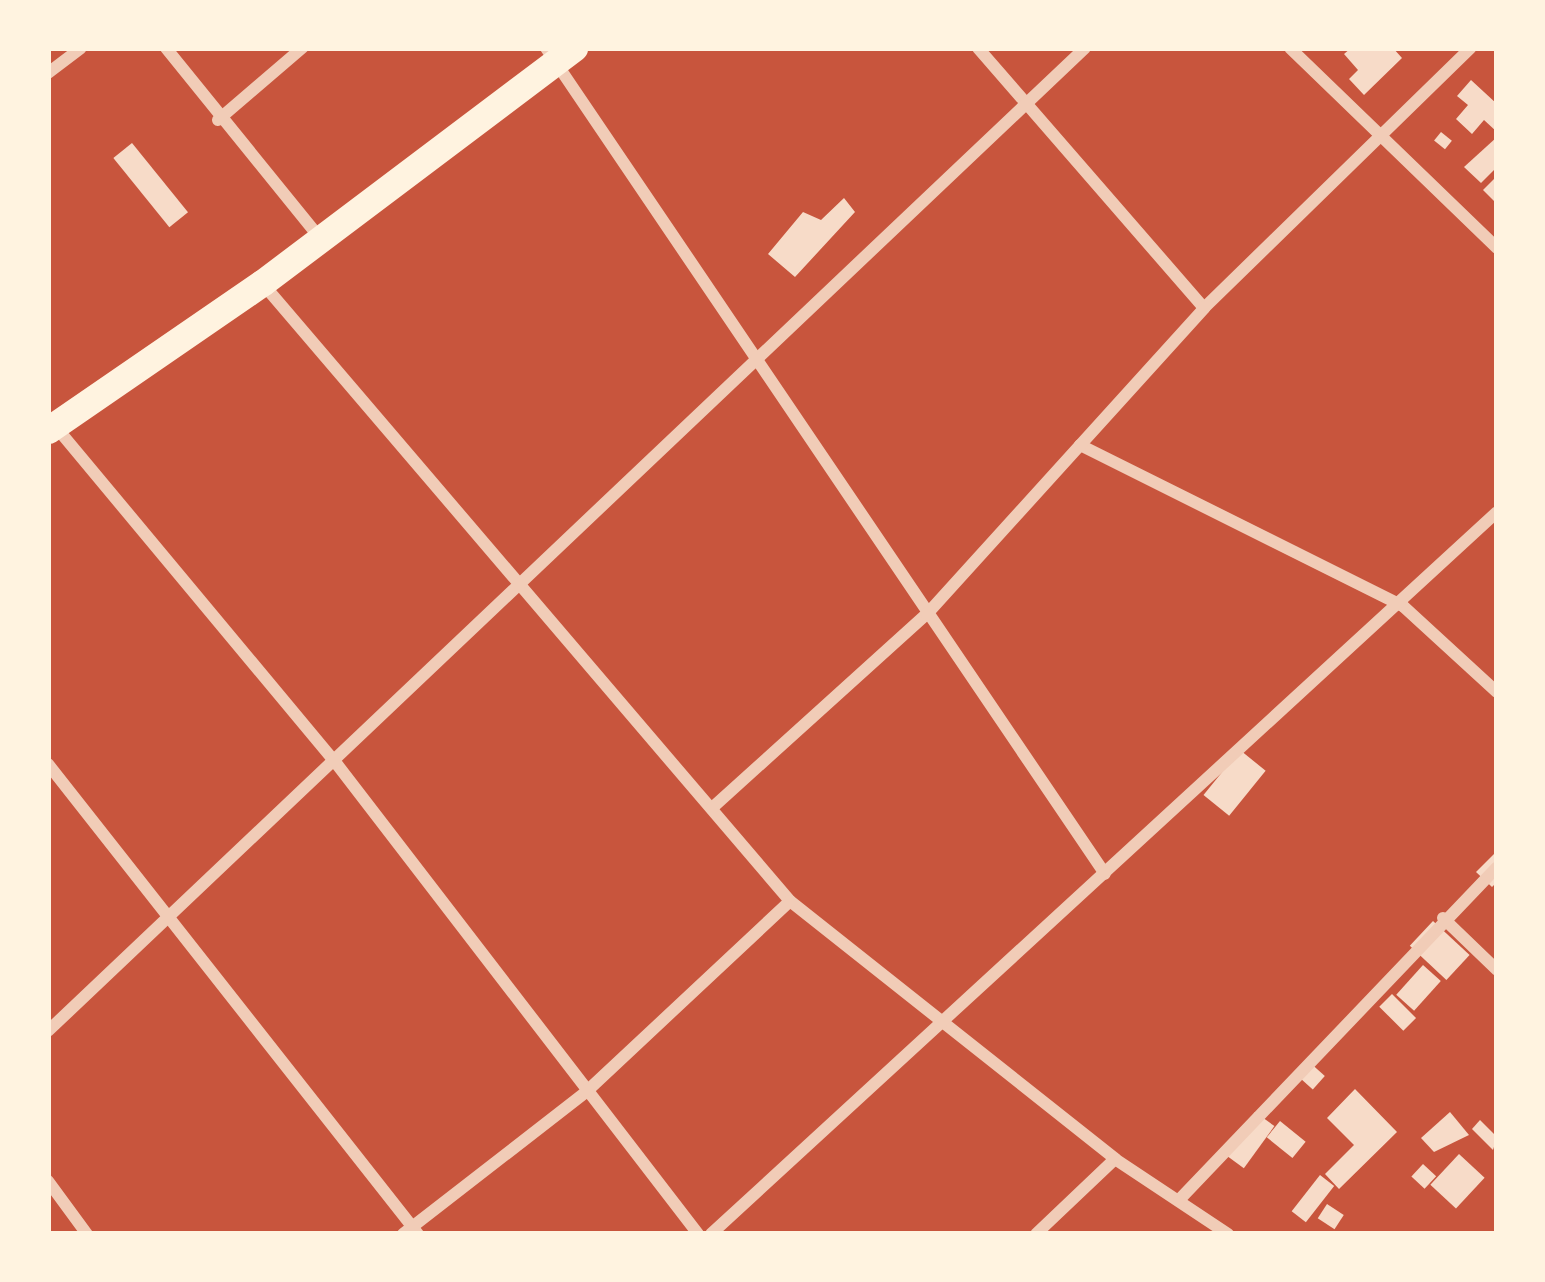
<!DOCTYPE html>
<style>
body{margin:0}
#map{position:relative;width:1545px;height:1282px;overflow:hidden;background:#c8553d;font-family:"DM Sans",sans-serif}
div>[style]{position:absolute}
.building>*{inset:0;background:#f7dbc8;transform-origin:0 0}
.minor>*{height:12px;margin:-6px;padding:0 6px;transform-origin:6px;border-radius:6px;background:#f1ccb7}
.trunk>*{height:27px;margin:-13.5px;padding:0 13.5px;transform-origin:13.5px;border-radius:13.5px;background:#fff3e0}
span{translate:-50% -50%;white-space:nowrap;text-align:center;line-height:1.15;-webkit-text-stroke:12px #fff3e0;paint-order:stroke}
.frame{position:absolute;inset:0;border:51px solid #fff3e0;pointer-events:none}
</style>
<div id="map">
<div class="building">
<i style="clip-path:polygon(1351px 48px,1393px 48px,1402px 58px,1364px 95px,1349px 79px,1358px 70px,1344px 54px)"></i>
<i style="clip-path:polygon(1471px 80px,1497px 104px,1497px 132px,1484px 120px,1472px 134px,1456px 119px,1468px 105px,1457px 96px)"></i>
<i style="left:1441px;top:132px;width:14px;height:11px;rotate:39deg"></i>
<i style="clip-path:polygon(1497px 137px,1496px 168px,1481px 183px,1464px 167px)"></i>
<i style="left:132px;top:143px;width:89px;height:24px;rotate:51deg"></i>
<i style="clip-path:polygon(1497px 176px,1497px 204px,1483px 190px)"></i>
<i style="clip-path:polygon(844px 198px,855px 212px,795px 277px,768px 254px,803px 212px,821px 220px)"></i>
<i style="left:1240px;top:750px;width:33px;height:58px;rotate:39deg"></i>
<i style="clip-path:polygon(1497px 851px,1497px 882px,1492px 887px,1476px 872px)"></i>
<i style="left:1433px;top:921px;width:50px;height:34px;rotate:43deg"></i>
<i style="left:1423px;top:965px;width:24px;height:40px;rotate:42deg"></i>
<i style="left:1392px;top:994px;width:34px;height:18px;rotate:45deg"></i>
<i style="left:1307px;top:1060px;width:24px;height:18px;rotate:42deg"></i>
<i style="clip-path:polygon(1355px 1089px,1397px 1132px,1339px 1189px,1325px 1174px,1354px 1145px,1327px 1118px)"></i>
<i style="left:1255px;top:1112px;width:24px;height:52px;rotate:36deg"></i>
<i style="clip-path:polygon(1450px 1112px,1469px 1135px,1434px 1152px,1421px 1138px)"></i>
<i style="clip-path:polygon(1480px 1120px,1497px 1137px,1493px 1150px,1472px 1129px)"></i>
<i style="left:1280px;top:1121px;width:33px;height:21px;rotate:39deg"></i>
<i style="left:1459px;top:1154px;width:35px;height:42px;rotate:43deg"></i>
<i style="left:1423px;top:1164px;width:18px;height:17px;rotate:43deg"></i>
<i style="left:1320px;top:1175px;width:18px;height:46px;rotate:38deg"></i>
<i style="left:1327px;top:1204px;width:20px;height:17px;rotate:33deg"></i>
</div>
<div class="minor">
<i style="left:166px;top:48px;width:245px;rotate:51deg"></i>
<i style="left:546px;top:48px;width:997px;rotate:55.91deg"></i>
<i style="left:978px;top:48px;width:344px;rotate:49deg"></i>
<i style="left:1290px;top:48px;width:288px;rotate:44deg"></i>
<i style="left:48px;top:73px;width:41px;rotate:-37.1deg"></i>
<i style="left:218px;top:120px;width:111px;rotate:-40.6deg"></i>
<i style="left:263px;top:284px;width:811px;rotate:49.5deg"></i>
<i style="left:790px;top:901px;width:415px;rotate:38.4deg"></i>
<i style="left:1115px;top:1159px;width:136px;rotate:33.6deg"></i>
<i style="left:56px;top:427px;width:437px;rotate:50.2deg"></i>
<i style="left:336px;top:763px;width:594px;rotate:52.45deg"></i>
<i style="left:1080px;top:445px;width:361px;rotate:26.5deg"></i>
<i style="left:1403px;top:606px;width:127px;rotate:42.5deg"></i>
<i style="left:48px;top:764px;width:598px;rotate:51.79deg"></i>
<i style="left:712px;top:808px;width:290px;rotate:-42.1deg"></i>
<i style="left:927px;top:614px;width:413px;rotate:-47.8deg"></i>
<i style="left:1204px;top:308px;width:372px;rotate:-44.3deg"></i>
<i style="left:1443px;top:918px;width:75px;rotate:43.9deg"></i>
<i style="left:48px;top:1031px;width:1429px;rotate:-43.47deg"></i>
<i style="left:48px;top:1181px;width:66px;rotate:53.7deg"></i>
<i style="left:1179px;top:1200px;width:460px;rotate:-46.3deg"></i>
<i style="left:403px;top:1234px;width:232px;rotate:-37.8deg"></i>
<i style="left:586px;top:1092px;width:279px;rotate:-43.1deg"></i>
<i style="left:711px;top:1234px;width:1067px;rotate:-42.57deg"></i>
<i style="left:1036px;top:1234px;width:109px;rotate:-43.5deg"></i>
</div>
<div class="trunk">
<i style="left:48px;top:430px;width:260px;rotate:-34.5deg"></i>
<i style="left:262px;top:283px;width:391px;rotate:-37deg"></i>
</div>
<div class="frame"></div>
</div>
